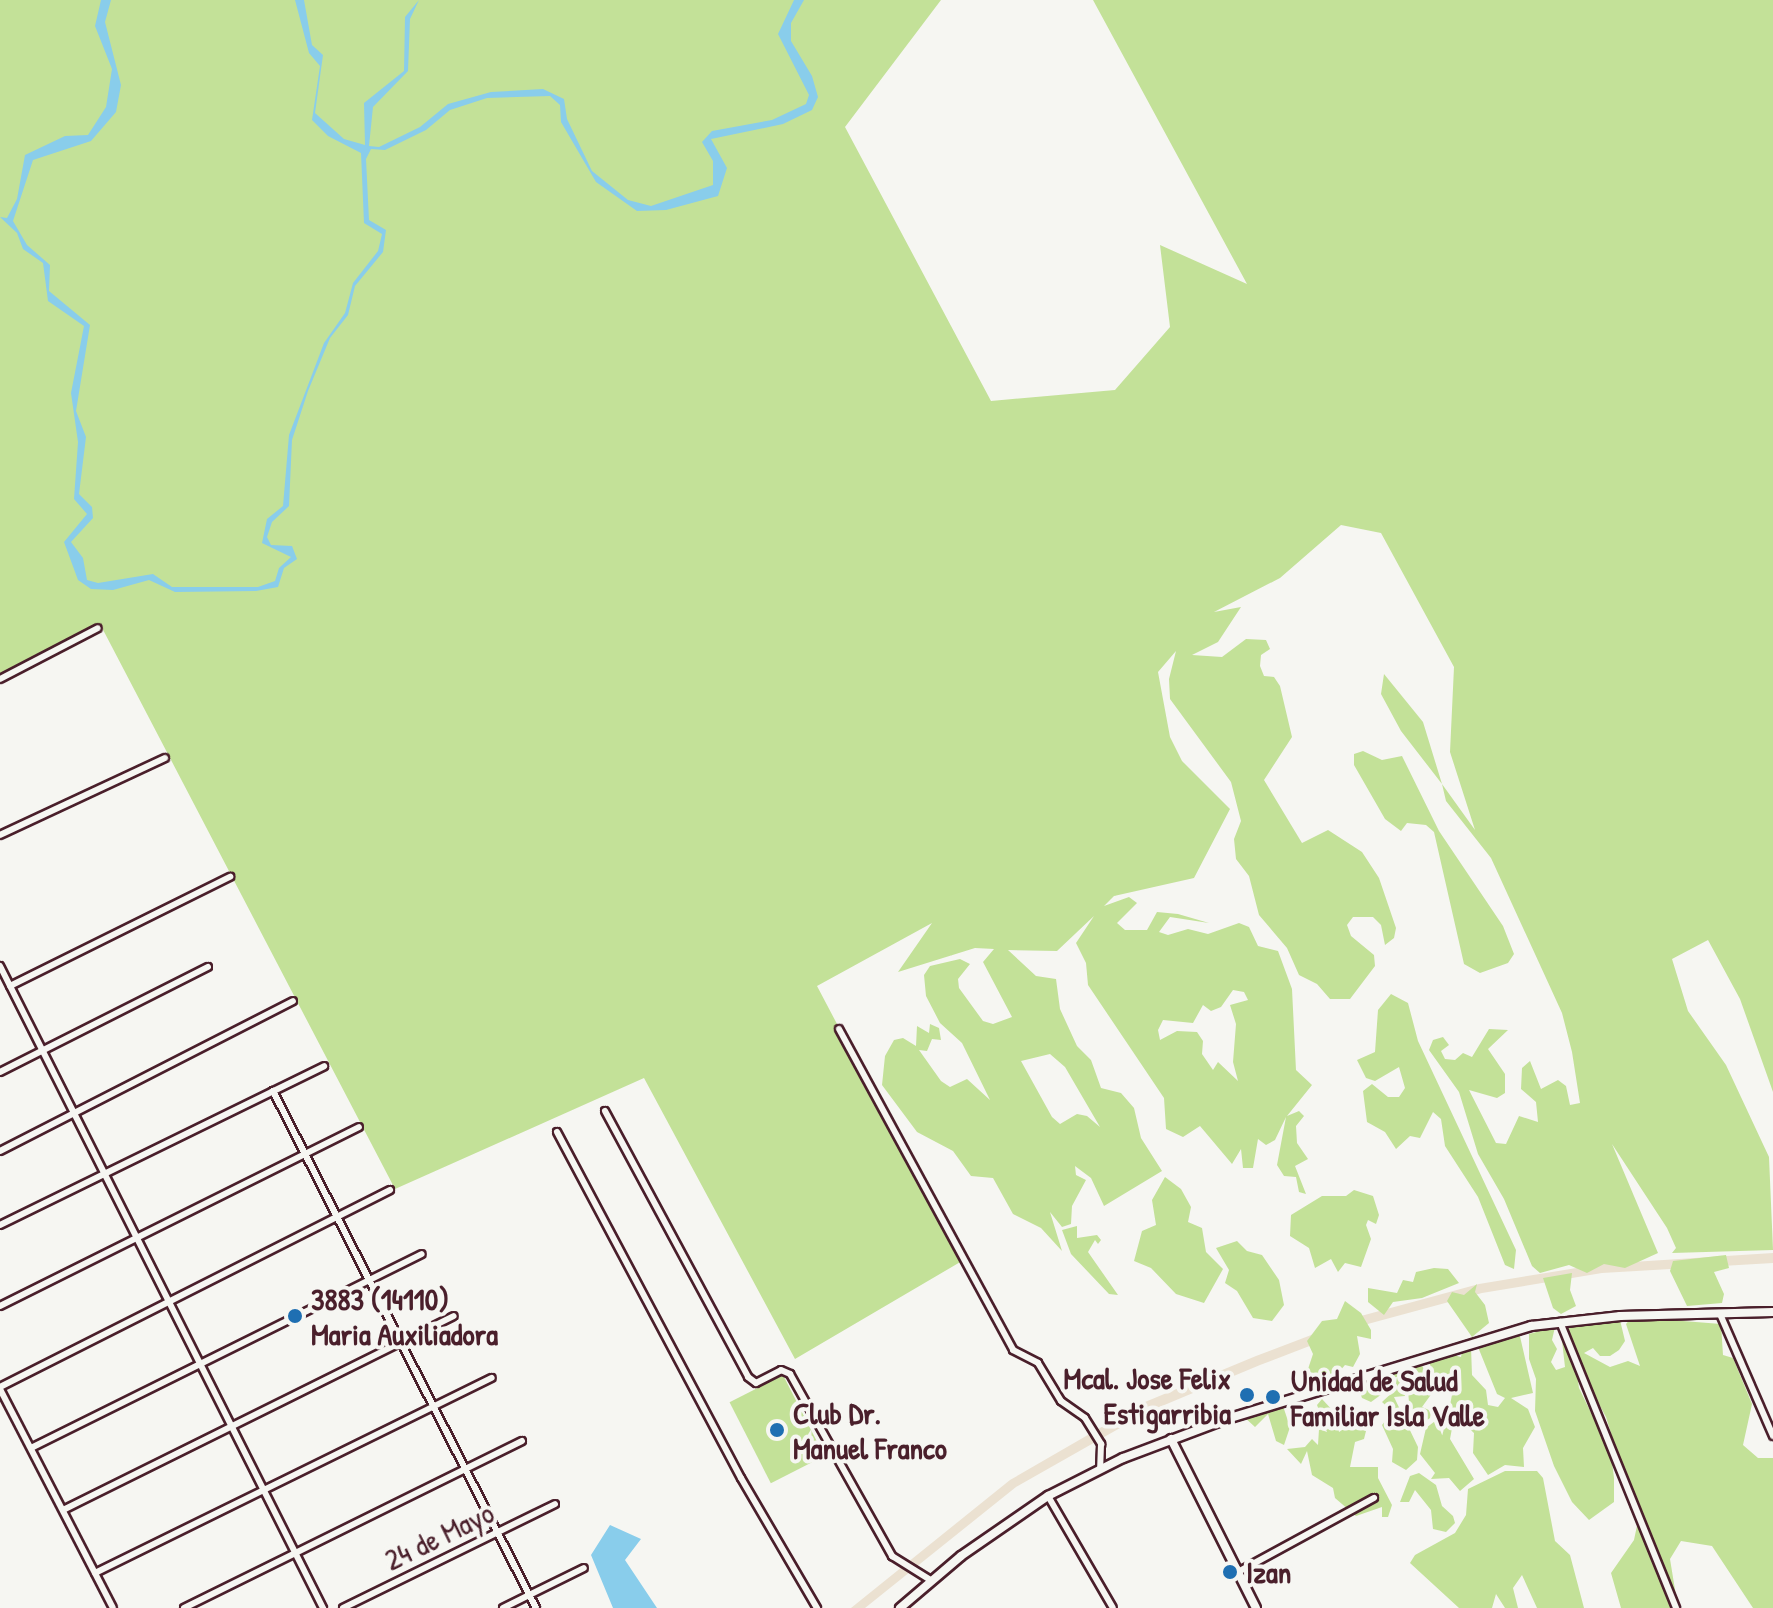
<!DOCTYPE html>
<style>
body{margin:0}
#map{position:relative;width:1773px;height:1608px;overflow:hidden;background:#f6f6f2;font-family:"Patrick Hand",sans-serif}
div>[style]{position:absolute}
.built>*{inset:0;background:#ebe1d1}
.green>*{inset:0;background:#c3e198;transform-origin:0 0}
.water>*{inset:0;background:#89cdeb}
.roads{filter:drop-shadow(2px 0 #4a1f2b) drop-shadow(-2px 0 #4a1f2b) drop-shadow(0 2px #4a1f2b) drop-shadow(0 -2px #4a1f2b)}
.minor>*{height:6px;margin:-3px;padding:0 3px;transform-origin:3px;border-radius:3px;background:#f6f6f2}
.tertiary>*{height:8px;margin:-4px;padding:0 4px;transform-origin:4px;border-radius:4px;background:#f6f6f2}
.dots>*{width:22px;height:22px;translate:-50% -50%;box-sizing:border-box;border:4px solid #f6f6f2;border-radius:50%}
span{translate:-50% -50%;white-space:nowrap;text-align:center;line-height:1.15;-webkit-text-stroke:8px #f6f6f2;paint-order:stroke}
.poi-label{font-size:30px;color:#4a1f2b;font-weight:700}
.left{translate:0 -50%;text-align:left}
.right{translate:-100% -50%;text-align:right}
.street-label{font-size:30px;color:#4a1f2b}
</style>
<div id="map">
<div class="built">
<i style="clip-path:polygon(1773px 1253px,1773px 1263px,1602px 1273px,1482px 1293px,1364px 1325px,1260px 1365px,1150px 1411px,1016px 1487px,865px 1608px,851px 1608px,1010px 1480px,1145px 1402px,1256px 1356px,1361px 1316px,1479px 1284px,1601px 1264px)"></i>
</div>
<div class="green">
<i style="clip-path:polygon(evenodd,0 0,941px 0,845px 127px,991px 401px,1115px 390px,1170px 327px,1160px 245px,1247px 284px,1093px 0,1773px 0,1773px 1092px,1740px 999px,1708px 940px,1672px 959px,1688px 1011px,1726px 1065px,1769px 1157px,1773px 1250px,1672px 1253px,1676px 1248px,1667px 1228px,1612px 1144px,1658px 1253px,1625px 1268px,1604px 1264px,1587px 1273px,1569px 1265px,1540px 1273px,1532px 1266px,1504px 1199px,1478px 1154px,1459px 1092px,1429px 1050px,1433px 1040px,1443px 1037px,1449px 1045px,1441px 1051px,1445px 1059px,1455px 1060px,1463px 1053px,1472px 1057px,1489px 1029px,1508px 1030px,1488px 1049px,1505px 1074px,1505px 1093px,1497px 1098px,1469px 1090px,1496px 1143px,1506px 1144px,1519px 1116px,1538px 1122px,1536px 1102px,1521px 1089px,1522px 1068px,1530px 1061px,1541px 1089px,1558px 1080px,1566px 1086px,1570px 1105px,1580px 1103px,1572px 1052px,1562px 1013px,1491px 858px,1446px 801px,1442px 784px,1401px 731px,1381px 694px,1384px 674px,1423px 722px,1442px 784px,1475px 830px,1450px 752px,1454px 667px,1381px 533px,1341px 525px,1280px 578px,1214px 612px,1241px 607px,1218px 642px,1192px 655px,1222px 657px,1246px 639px,1266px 640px,1270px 649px,1261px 655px,1260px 666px,1264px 676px,1274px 677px,1280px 686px,1292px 737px,1264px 780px,1302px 843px,1328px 830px,1362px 852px,1379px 878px,1396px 928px,1394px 938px,1385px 945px,1381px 925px,1373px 917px,1353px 917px,1347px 925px,1351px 936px,1374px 955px,1375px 966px,1350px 999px,1330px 999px,1317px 984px,1299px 975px,1287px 948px,1259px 915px,1249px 876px,1236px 859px,1234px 839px,1241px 821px,1231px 782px,1170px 699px,1169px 679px,1176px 651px,1158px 672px,1170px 737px,1182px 761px,1230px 809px,1194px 878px,1114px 896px,1104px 906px,1129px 897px,1137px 903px,1117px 923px,1125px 930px,1147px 930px,1157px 912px,1178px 914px,1209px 923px,1170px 917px,1159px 932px,1168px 935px,1188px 929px,1208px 934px,1239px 923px,1249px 927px,1258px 946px,1278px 951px,1292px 989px,1296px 1070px,1312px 1085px,1287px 1116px,1299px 1111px,1304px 1116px,1296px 1126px,1297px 1143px,1308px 1159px,1295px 1166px,1306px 1194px,1299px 1192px,1296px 1177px,1284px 1176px,1277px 1165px,1286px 1117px,1275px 1140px,1266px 1145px,1258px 1139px,1253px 1168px,1243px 1168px,1241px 1149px,1232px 1164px,1200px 1126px,1183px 1137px,1166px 1129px,1164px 1098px,1088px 985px,1086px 963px,1076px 943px,1094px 916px,1057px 951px,1008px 950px,1036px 976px,1056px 979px,1060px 1009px,1077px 1046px,1091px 1060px,1101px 1088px,1121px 1093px,1134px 1108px,1141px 1138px,1162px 1171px,1104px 1206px,1091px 1178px,1075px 1166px,1076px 1175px,1086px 1180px,1072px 1206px,1071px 1224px,1062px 1227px,1050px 1212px,1062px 1251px,1041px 1228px,1013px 1214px,993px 1178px,971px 1176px,953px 1151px,917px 1132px,882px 1085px,885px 1056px,894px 1040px,903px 1038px,916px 1046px,917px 1026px,929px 1033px,930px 1024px,939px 1028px,941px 1040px,932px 1039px,927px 1051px,919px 1050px,941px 1081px,950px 1087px,967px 1079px,990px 1100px,962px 1043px,940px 1023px,926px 996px,924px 975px,930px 966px,960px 959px,970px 964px,958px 979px,959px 988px,983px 1021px,993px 1024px,1012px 1017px,983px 962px,994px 949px,975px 948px,898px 972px,932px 923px,817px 986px,962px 1261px,795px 1359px,644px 1078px,395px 1189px,100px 624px,0 674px,0 0,1233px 990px,1244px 992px,1248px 1000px,1230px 1005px,1236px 1024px,1233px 1062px,1238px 1081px,1218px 1062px,1213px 1070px,1202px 1054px,1203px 1041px,1197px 1032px,1177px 1031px,1160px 1040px,1158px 1030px,1163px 1020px,1193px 1023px,1203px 1005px,1211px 1011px,1221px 1007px,1233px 990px,0 0,1050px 1054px,1065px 1067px,1100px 1127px,1087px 1116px,1077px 1114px,1060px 1124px,1052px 1117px,1021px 1061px,1050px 1054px)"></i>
<i style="clip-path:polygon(1363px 751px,1382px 760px,1402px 756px,1439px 831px,1503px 926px,1514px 954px,1508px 963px,1480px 973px,1464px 964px,1434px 832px,1426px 825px,1407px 823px,1401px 831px,1385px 819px,1354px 765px,1354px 754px)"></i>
<i style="clip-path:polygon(1391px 994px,1408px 1003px,1418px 1041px,1516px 1250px,1514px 1269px,1505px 1265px,1478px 1197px,1445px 1146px,1441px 1119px,1433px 1112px,1420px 1138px,1410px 1136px,1396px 1149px,1385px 1132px,1367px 1122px,1363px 1091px,1372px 1084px,1388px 1097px,1399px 1097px,1405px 1088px,1399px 1067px,1375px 1081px,1366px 1078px,1357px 1060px,1375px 1052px,1378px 1010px)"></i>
<i style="clip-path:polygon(1165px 1177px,1181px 1189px,1191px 1207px,1188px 1222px,1202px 1228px,1206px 1252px,1223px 1269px,1204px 1303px,1176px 1294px,1151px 1268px,1134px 1261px,1142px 1231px,1156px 1225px,1152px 1200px)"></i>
<i style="clip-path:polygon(1354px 1190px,1373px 1196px,1379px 1215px,1376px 1224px,1368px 1220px,1366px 1225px,1371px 1239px,1361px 1267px,1345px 1263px,1338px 1272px,1331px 1259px,1315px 1268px,1309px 1248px,1290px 1236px,1291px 1215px,1322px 1196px,1346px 1196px)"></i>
<i style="clip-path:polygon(1077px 1226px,1077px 1238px,1097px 1235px,1101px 1240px,1098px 1244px,1095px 1240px,1088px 1252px,1118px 1295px,1109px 1294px,1071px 1254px,1062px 1230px)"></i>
<i style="clip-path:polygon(1237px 1241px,1247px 1251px,1262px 1255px,1279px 1280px,1284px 1305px,1272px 1321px,1253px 1318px,1237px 1291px,1225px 1283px,1229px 1270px,1216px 1248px)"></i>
<i style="clip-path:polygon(1726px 1255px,1729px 1268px,1714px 1272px,1724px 1294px,1722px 1303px,1687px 1306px,1670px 1271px,1673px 1261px)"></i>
<i style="clip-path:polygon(1434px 1268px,1448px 1269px,1459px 1283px,1422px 1298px,1393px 1302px,1384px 1315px,1368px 1302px,1368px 1288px,1397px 1293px,1403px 1280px,1413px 1282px,1416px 1272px)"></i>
<i style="clip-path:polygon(1572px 1273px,1570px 1290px,1576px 1306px,1561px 1314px,1553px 1308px,1543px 1278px)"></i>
<i style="clip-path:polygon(1477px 1284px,1475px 1292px,1485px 1305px,1489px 1323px,1472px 1337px,1447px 1301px,1452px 1292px,1464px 1295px)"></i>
<i style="clip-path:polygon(1345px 1301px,1361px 1313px,1371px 1330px,1371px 1339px,1357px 1336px,1360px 1354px,1353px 1367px,1345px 1365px,1332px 1380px,1317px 1380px,1308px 1369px,1313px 1354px,1307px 1341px,1322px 1321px,1337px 1319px)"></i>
<i style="clip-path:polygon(1592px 1313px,1620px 1320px,1625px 1341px,1619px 1350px,1610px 1356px,1600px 1356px,1593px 1348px,1584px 1353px,1610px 1367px,1628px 1361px,1640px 1366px,1626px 1324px,1632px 1317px,1721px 1324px,1723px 1355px,1733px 1358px,1752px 1404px,1743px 1445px,1758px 1458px,1773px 1458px,1773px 1608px,1753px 1608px,1712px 1546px,1681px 1541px,1670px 1559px,1678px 1608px,1621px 1608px,1611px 1573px,1634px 1540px,1638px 1521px,1606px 1417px,1575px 1360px,1579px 1388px,1611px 1454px,1614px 1478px,1614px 1502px,1589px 1520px,1572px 1502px,1554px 1466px,1535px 1411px,1536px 1379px,1529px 1359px,1529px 1334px,1555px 1327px,1552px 1340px,1557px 1349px,1551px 1362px,1556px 1370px,1565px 1367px,1561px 1332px,1575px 1355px,1566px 1327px,1586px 1321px)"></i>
<i style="clip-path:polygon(1519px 1332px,1533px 1393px,1511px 1398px,1528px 1409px,1535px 1427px,1523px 1448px,1524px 1467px,1505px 1465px,1488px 1475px,1473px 1453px,1474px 1433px,1449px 1410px,1452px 1395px,1439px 1390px,1429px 1362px,1446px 1353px,1461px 1357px,1463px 1347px,1471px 1347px,1472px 1375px,1486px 1390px,1488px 1405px,1498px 1407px,1505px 1398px,1497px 1394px,1478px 1347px,1487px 1338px,1505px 1334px,1508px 1339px)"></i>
<i style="clip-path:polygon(1420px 1362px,1435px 1389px,1422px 1407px,1431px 1411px,1430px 1418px,1422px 1424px,1410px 1417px,1408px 1389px,1421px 1376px,1415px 1368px,1403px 1387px,1405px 1396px,1394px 1397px,1418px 1447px,1417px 1460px,1406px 1470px,1392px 1462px,1393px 1449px,1382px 1425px,1386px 1420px,1391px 1430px,1396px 1429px,1394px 1413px,1382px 1402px,1395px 1390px,1397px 1377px,1376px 1380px,1382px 1394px,1371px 1402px,1362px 1398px,1357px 1384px)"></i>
<i style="left:783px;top:1375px;width:91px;height:60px;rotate:63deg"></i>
<i style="clip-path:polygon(1322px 1399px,1335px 1413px,1339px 1432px,1350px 1425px,1366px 1431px,1364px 1439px,1355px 1442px,1350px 1467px,1378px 1467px,1378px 1478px,1392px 1505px,1388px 1517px,1382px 1517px,1382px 1507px,1356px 1516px,1335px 1498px,1333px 1488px,1312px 1475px,1307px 1451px,1301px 1464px,1287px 1449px,1305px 1447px,1312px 1439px,1318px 1445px,1319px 1429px,1327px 1432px,1317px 1405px)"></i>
<i style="clip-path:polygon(1283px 1406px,1290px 1427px,1284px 1445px,1276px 1441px,1268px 1414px,1255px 1427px,1243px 1416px)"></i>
<i style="clip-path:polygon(1443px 1415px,1453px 1423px,1450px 1439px,1474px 1479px,1460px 1491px,1449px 1478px,1431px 1479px,1435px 1473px,1420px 1454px,1426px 1428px)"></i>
<i style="clip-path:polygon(1505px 1471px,1537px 1471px,1543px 1478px,1555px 1541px,1570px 1555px,1584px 1608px,1537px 1608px,1522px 1575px,1513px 1588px,1518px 1608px,1505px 1608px,1496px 1594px,1492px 1608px,1459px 1608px,1410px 1563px,1415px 1555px,1455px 1533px,1466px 1515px,1468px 1489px)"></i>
<i style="clip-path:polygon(1419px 1473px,1436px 1485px,1442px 1506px,1453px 1516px,1455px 1523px,1446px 1532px,1433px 1529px,1431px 1510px,1415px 1490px,1409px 1502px,1400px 1502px,1410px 1476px)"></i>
</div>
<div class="water">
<i style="clip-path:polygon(101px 0,111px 0,105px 22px,121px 85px,116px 112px,91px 141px,33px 160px,13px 221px,27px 245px,50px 265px,49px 291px,90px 325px,76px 411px,86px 437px,79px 494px,92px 507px,93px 518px,71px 542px,83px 558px,87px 580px,98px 583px,153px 574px,172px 587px,258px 587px,275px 581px,279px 568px,291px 557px,262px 543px,267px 519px,283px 506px,289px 435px,324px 343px,345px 313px,353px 283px,378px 251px,382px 234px,364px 223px,361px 153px,328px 136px,312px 120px,320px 66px,309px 53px,295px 0,304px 0,312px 45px,323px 55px,315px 113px,344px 139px,365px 145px,364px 103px,404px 71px,405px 17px,419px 0,410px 19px,408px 71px,373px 107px,369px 146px,379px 147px,420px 127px,448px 104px,491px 92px,543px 89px,564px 99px,567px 119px,592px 171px,628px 200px,651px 206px,713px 185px,713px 161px,702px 142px,712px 131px,772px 120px,806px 104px,809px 95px,778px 34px,794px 0,804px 0,791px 23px,791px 41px,812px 76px,818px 97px,812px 110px,783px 124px,711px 139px,727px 168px,718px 196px,666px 210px,637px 211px,596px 182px,561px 122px,560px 105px,550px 96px,487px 98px,450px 110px,426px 130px,385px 150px,371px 149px,366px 159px,369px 220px,386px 230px,383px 252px,355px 286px,348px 315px,330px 338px,308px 391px,292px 440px,289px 506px,272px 522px,267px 537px,271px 545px,292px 546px,297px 559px,284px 568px,278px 587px,256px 591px,175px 592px,149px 580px,113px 590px,91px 589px,78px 580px,64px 542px,87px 514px,74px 499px,78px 442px,71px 393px,84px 326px,48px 301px,43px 263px,23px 249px,17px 233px,0 217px,7px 218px,17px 199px,25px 155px,65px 136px,88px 135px,106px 107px,112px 69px,95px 26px)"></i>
<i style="clip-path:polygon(610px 1525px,641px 1539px,625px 1560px,657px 1608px,613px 1608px,591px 1555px)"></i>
</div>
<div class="roads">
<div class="minor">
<i style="left:0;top:679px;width:110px;rotate:-27.5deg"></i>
<i style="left:0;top:835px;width:182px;rotate:-25deg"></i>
<i style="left:0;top:966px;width:719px;rotate:63.29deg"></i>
<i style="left:10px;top:986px;width:246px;rotate:-26.4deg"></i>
<i style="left:839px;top:1029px;width:365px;rotate:61.5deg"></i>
<i style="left:1013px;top:1350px;width:28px;rotate:27deg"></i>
<i style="left:1038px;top:1363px;width:44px;rotate:58.8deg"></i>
<i style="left:1061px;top:1401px;width:29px;rotate:35deg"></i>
<i style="left:1085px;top:1418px;width:31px;rotate:58deg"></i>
<i style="left:1101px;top:1444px;width:24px;rotate:92deg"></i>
<i style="left:0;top:1072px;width:233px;rotate:-26.8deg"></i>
<i style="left:273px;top:1091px;width:580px;rotate:63.04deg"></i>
<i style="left:605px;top:1111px;width:302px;rotate:61.7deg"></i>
<i style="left:748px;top:1377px;width:10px;rotate:37deg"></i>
<i style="left:756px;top:1383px;width:28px;rotate:-27deg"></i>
<i style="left:781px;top:1370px;width:10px;rotate:24deg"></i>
<i style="left:790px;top:1374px;width:209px;rotate:60.7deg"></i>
<i style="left:892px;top:1556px;width:47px;rotate:32deg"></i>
<i style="left:557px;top:1132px;width:392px;rotate:62deg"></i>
<i style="left:741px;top:1478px;width:151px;rotate:59.7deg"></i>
<i style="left:0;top:1151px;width:329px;rotate:-27.1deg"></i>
<i style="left:0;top:1225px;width:361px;rotate:-26.1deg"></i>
<i style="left:0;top:1306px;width:401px;rotate:-26.5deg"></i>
<i style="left:1720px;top:1314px;width:133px;rotate:66.5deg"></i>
<i style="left:1560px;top:1322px;width:309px;rotate:67.9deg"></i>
<i style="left:0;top:1387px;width:437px;rotate:-26.8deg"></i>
<i style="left:0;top:1389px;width:246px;rotate:62.7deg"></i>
<i style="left:31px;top:1448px;width:436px;rotate:-26.4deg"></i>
<i style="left:1048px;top:1496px;width:129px;rotate:59.9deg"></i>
<i style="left:63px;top:1510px;width:436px;rotate:-26.4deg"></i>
<i style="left:1238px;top:1572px;width:155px;rotate:-28.6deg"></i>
<i style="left:95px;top:1573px;width:442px;rotate:-26.2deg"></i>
<i style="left:184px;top:1608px;width:377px;rotate:-26.3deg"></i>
<i style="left:343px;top:1608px;width:236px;rotate:-26.1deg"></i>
<i style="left:503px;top:1608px;width:90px;rotate:-26.3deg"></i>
</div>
<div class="tertiary">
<i style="left:1171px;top:1439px;width:189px;rotate:63.3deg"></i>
<i style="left:900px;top:1608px;width:80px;rotate:-40.4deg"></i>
<i style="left:961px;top:1556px;width:106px;rotate:-34.6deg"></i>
<i style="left:1048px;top:1496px;width:84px;rotate:-26.9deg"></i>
<i style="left:1123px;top:1458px;width:111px;rotate:-20.6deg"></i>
<i style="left:1227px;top:1419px;width:318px;rotate:-17deg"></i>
<i style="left:1531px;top:1326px;width:90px;rotate:-6.4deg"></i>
<i style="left:1620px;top:1316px;width:153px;rotate:-1.5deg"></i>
</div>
</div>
<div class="dots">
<i style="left:295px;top:1316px;background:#1f6fb2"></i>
<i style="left:1247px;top:1395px;background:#1f6fb2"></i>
<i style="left:1273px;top:1397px;background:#1f6fb2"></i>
<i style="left:777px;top:1430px;background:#1f6fb2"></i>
<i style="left:1230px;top:1572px;background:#1f6fb2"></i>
</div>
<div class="poi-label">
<span class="left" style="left:311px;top:1316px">3883 (14110)<br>Maria Auxiliadora</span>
<span class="right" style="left:1231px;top:1395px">Mcal. Jose Felix<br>Estigarribia</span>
<span class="left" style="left:1291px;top:1397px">Unidad de Salud<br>Familiar Isla Valle</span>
<span class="left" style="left:793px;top:1430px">Club Dr.<br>Manuel Franco</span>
<span class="left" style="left:1246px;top:1572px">Izan</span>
</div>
<div class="street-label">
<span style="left:439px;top:1536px;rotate:-26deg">24 de Mayo</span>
</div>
</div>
